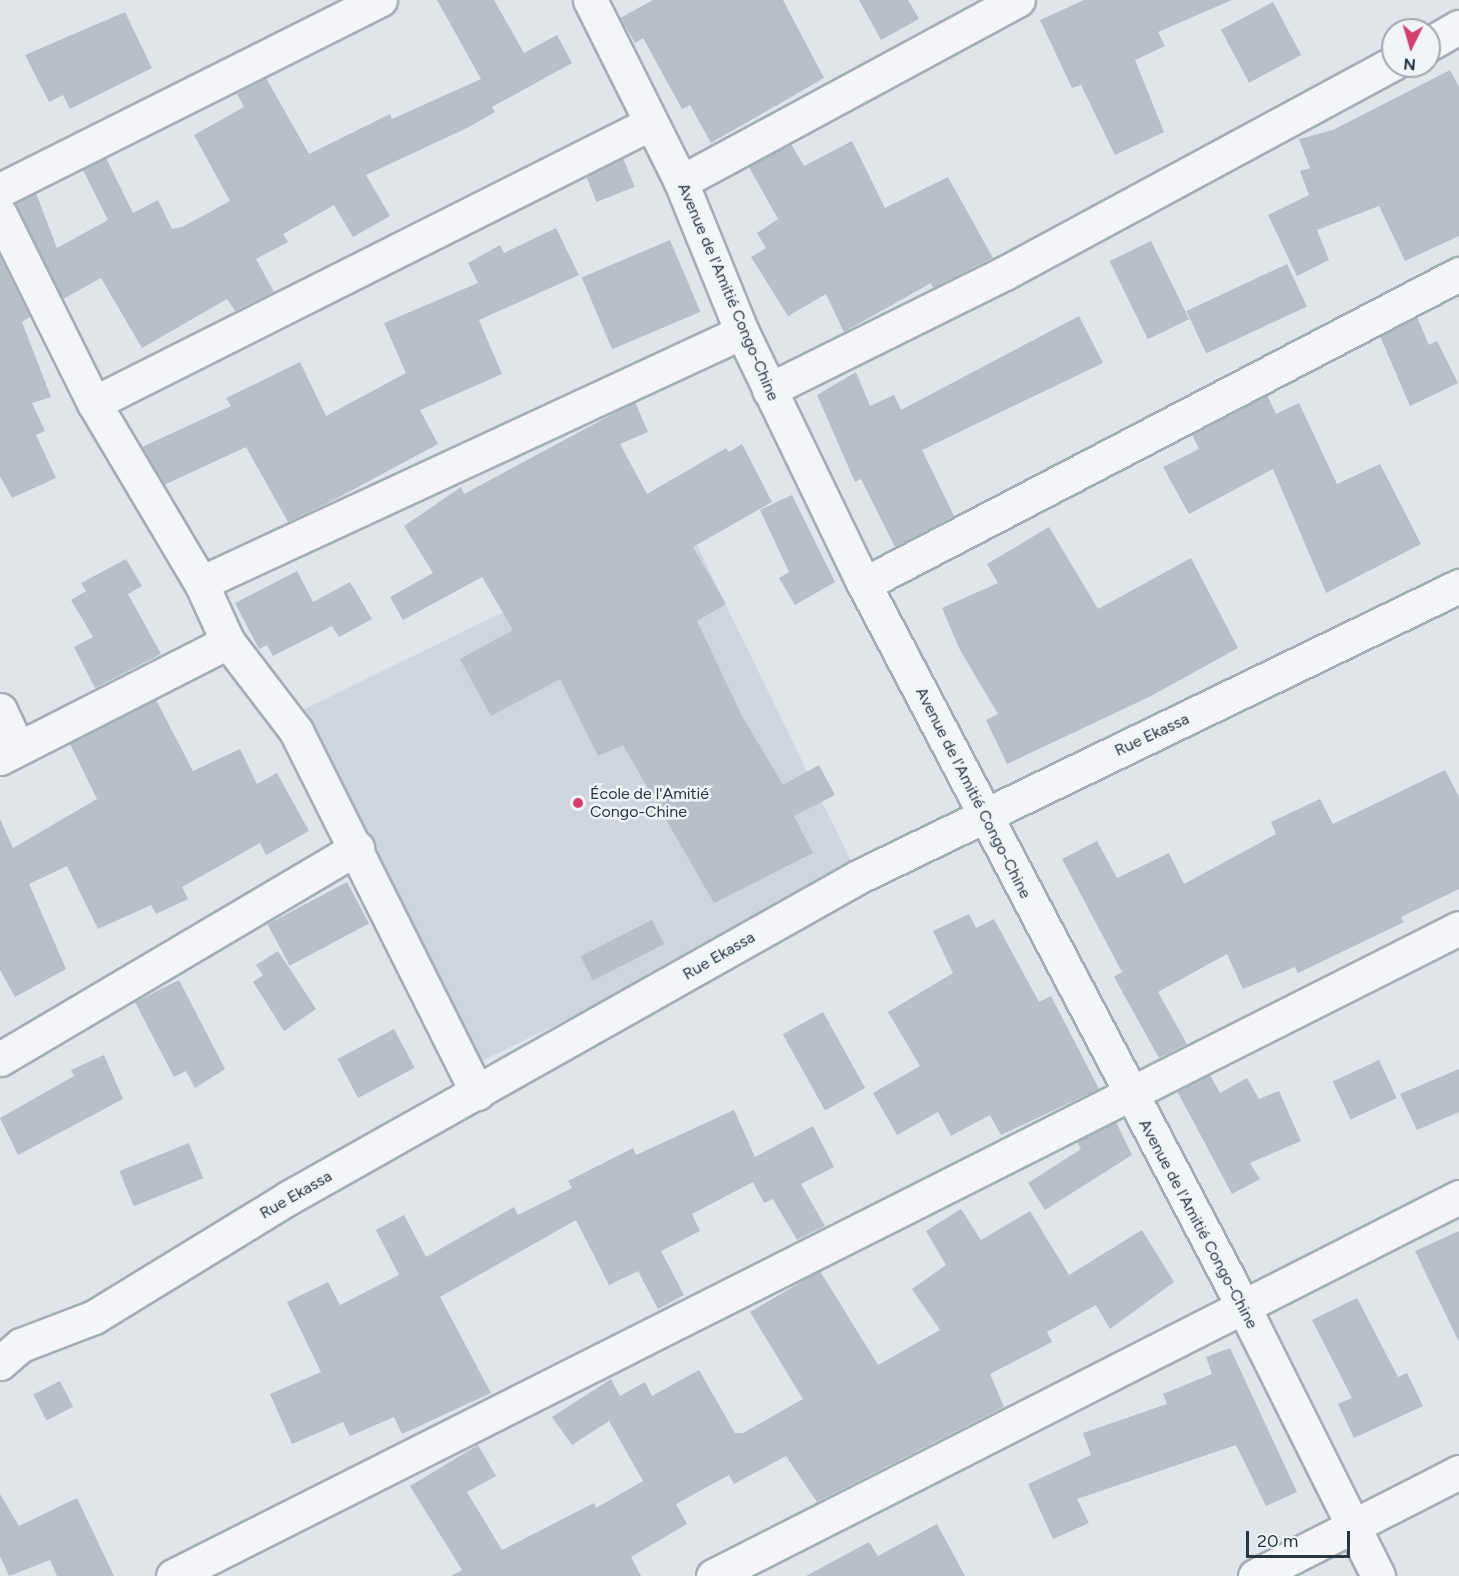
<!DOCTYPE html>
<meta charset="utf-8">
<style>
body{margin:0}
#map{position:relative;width:1459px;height:1576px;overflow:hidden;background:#e0e5ea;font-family:Figtree,sans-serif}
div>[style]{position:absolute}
.built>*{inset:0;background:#ced5dc;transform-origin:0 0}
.building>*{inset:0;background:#b7bfc7;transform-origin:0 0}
.roads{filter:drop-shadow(2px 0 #a5adb4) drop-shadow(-2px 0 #a5adb4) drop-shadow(0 2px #a5adb4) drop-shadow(0 -2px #a5adb4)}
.minor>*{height:33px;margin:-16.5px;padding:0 16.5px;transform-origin:16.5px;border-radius:16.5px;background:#f3f5f8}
.dots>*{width:16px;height:16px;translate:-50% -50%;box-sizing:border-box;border:3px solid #f0f4f7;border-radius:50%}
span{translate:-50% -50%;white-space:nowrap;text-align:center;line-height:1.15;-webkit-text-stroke:5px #f0f4f7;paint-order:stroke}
.street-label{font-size:16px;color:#283642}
.poi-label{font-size:16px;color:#283642}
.left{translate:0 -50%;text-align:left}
.north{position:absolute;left:1381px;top:18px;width:60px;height:60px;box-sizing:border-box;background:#f0f4f7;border:2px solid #a0a8af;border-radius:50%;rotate:185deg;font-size:16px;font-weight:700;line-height:24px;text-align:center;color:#283642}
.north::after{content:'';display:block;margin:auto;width:21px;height:27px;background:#d43f6e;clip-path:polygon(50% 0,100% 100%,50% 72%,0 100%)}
.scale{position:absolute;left:1246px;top:1531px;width:104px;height:27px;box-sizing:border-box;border:3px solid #283642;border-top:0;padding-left:8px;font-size:18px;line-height:21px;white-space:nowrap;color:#283642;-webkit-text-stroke:4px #f0f4f7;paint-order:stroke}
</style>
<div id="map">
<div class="built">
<i style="left:686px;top:523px;width:394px;height:442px;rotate:64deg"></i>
</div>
<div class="building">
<i style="clip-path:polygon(437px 0,494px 0,524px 53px,557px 35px,572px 63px,492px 107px,495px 112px,469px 127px,366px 175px,390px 216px,353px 237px,334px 205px,283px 234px,288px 242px,256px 259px,274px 292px,235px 311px,227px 299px,142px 348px,101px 278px,63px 299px,15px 203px,36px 193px,57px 248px,108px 220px,83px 170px,106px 158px,133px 213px,158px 200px,172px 229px,182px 227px,230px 201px,194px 135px,244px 107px,237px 94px,266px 78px,309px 154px,390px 114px,392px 119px,481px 79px)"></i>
<i style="clip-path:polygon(653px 0,783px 0,824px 78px,711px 143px,690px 105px,682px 109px,643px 38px,635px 43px,620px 18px)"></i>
<i style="clip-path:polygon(859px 0,908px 0,919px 19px,881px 40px)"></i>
<i style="clip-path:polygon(1084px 0,1232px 0,1158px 32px,1165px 46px,1135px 60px,1164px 132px,1115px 155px,1081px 85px,1072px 88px,1040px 20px)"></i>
<i style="left:1273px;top:2px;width:60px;height:59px;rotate:62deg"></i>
<i style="clip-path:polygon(125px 12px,152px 68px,70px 109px,63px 95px,49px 102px,25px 55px)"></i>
<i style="clip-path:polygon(1450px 70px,1459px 87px,1459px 236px,1405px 261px,1379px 206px,1317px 230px,1329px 260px,1297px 276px,1268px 215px,1309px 195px,1300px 171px,1310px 168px,1299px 139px,1333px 130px)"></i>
<i style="clip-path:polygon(852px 141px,885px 208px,948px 177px,993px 258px,933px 288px,931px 283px,844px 332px,826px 294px,788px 316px,751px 257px,766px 248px,757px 233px,778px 219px,749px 167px,791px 144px,804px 166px)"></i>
<i style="left:623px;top:158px;width:31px;height:41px;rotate:68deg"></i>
<i style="clip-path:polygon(556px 228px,579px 275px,479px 320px,502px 374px,420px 410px,438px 444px,328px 503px,288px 522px,246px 447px,164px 485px,142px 447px,231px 406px,226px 398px,300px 362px,326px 416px,406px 373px,384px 323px,478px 283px,468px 263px,500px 245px,504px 253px)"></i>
<i style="left:670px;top:240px;width:78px;height:96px;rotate:67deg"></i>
<i style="left:1151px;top:241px;width:87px;height:46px;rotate:64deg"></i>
<i style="clip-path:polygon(0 256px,30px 317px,22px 322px,51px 397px,32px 403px,45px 431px,36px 435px,56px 478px,12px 498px,0 476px)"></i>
<i style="left:1287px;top:264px;width:47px;height:111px;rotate:65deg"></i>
<i style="clip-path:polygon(1079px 316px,1103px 363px,922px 450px,954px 516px,895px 547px,861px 479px,855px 482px,817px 395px,856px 372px,870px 406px,894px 395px,901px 410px)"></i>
<i style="clip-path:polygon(1417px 317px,1429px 345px,1437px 341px,1458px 383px,1410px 406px,1380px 336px)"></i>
<i style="clip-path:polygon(1267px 395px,1276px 414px,1299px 403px,1337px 484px,1380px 464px,1421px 544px,1326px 593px,1273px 469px,1189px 514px,1163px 467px,1199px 449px,1192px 434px)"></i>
<i style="clip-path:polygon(635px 402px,648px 432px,620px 444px,647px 494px,726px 448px,729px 452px,742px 444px,772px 502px,693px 547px,726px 604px,697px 621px,742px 716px,783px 785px,819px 765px,835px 795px,794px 816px,813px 853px,714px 903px,623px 745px,598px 756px,560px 679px,491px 716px,460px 659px,513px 630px,482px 577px,403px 620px,390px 597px,433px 573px,404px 526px,461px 487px,464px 494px)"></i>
<i style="clip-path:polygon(792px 495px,835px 582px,795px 605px,779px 578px,789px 572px,760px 510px)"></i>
<i style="clip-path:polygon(1049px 527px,1098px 609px,1191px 558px,1238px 648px,1151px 696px,1007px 764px,986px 720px,998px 714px,960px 650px,942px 608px,998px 583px,987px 564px)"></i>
<i style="clip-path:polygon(126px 559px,142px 586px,128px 594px,161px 654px,95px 688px,74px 647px,93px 637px,71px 600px,86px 591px,81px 583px)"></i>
<i style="clip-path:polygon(297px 571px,313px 602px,350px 582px,372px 619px,339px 637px,332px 626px,273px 656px,267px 645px,259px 649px,235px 603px)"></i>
<i style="clip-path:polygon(156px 700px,193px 771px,240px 749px,257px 784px,277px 773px,309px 831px,266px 855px,260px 843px,182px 887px,188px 899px,156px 914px,151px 905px,98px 929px,67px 866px,29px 884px,66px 969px,15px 997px,0 970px,0 819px,13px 848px,97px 799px,70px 744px)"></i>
<i style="clip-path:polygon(1445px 770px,1459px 797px,1459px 889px,1401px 917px,1404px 922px,1298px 973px,1295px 967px,1243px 989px,1227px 954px,1158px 992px,1187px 1044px,1159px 1058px,1114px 977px,1122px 972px,1062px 859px,1097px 841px,1117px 878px,1169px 853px,1184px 884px,1276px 834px,1271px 822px,1320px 799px,1333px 824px)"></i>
<i style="left:347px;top:882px;width:47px;height:90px;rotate:62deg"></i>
<i style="clip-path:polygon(969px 914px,976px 928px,994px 919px,1039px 1002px,1051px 996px,1099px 1089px,1001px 1135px,990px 1115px,951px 1136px,938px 1112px,897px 1135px,873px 1093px,920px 1066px,888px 1012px,953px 973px,933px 931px)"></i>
<i style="left:652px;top:920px;width:27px;height:80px;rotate:63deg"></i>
<i style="clip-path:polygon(278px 951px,316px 1009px,284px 1031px,253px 982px,263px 975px,256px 965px)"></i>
<i style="clip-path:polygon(179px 980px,225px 1069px,195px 1088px,186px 1071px,174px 1077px,135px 1002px)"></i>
<i style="left:823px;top:1012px;width:87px;height:46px;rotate:61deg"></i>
<i style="left:394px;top:1029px;width:44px;height:64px;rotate:62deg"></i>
<i style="clip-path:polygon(104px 1055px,123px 1099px,18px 1155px,0 1118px,74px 1076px,71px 1070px)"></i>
<i style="left:1379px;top:1060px;width:42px;height:51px;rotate:65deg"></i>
<i style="clip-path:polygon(1459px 1069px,1459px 1112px,1417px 1130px,1400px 1094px)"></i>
<i style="clip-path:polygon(1210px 1075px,1220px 1093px,1247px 1078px,1259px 1099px,1279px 1091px,1301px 1141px,1250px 1163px,1260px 1179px,1232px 1194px,1177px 1091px)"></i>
<i style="clip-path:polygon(734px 1110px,755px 1157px,813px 1126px,834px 1167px,801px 1184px,825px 1226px,797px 1240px,773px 1199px,764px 1203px,753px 1182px,692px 1214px,700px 1231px,661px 1251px,684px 1295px,658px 1309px,638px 1271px,609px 1285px,576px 1220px,440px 1297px,491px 1393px,402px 1434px,394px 1417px,350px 1436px,343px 1422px,292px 1444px,270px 1394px,321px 1372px,287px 1302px,328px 1282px,340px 1305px,399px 1275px,376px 1230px,404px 1215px,426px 1257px,514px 1207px,518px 1215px,572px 1188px,568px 1181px,633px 1148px,636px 1155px)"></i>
<i style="clip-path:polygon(1116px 1122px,1132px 1155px,1045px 1210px,1028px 1183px,1081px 1149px,1077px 1142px)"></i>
<i style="left:189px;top:1143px;width:38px;height:75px;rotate:68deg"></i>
<i style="clip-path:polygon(961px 1209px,981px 1240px,1030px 1211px,1069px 1275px,1142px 1230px,1174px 1282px,1110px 1329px,1096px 1305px,1047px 1332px,1052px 1342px,990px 1374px,1004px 1407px,817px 1502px,786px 1456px,734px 1484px,729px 1475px,676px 1504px,687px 1524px,631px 1557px,641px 1576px,451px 1576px,462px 1570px,410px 1486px,478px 1445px,496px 1476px,467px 1492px,502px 1550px,594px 1503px,596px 1508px,643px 1481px,609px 1421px,572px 1445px,552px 1417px,611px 1379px,620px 1396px,645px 1382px,652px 1396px,699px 1370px,735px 1433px,743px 1433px,803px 1399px,750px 1312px,820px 1271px,878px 1365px,940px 1330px,912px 1289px,946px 1265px,926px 1231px)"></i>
<i style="clip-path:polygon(1459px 1231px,1459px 1342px,1415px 1251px)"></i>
<i style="clip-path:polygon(1357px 1298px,1398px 1377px,1407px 1373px,1423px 1406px,1354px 1438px,1338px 1404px,1352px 1398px,1312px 1320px)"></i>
<i style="clip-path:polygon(1230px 1348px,1297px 1492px,1266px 1506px,1236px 1445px,1077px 1499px,1089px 1523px,1053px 1539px,1028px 1484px,1091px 1455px,1083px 1433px,1167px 1404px,1163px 1394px,1212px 1374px,1206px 1357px)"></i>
<i style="left:60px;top:1381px;width:29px;height:30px;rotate:63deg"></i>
<i style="clip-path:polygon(0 1494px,19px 1526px,77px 1498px,114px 1576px,57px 1576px,50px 1560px,9px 1576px,0 1556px)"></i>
<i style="clip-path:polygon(937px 1524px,965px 1576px,806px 1576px,869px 1542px,878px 1556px)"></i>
</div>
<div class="roads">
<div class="minor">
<i style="left:590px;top:0;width:203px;rotate:63.4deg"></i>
<i style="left:681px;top:182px;width:162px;rotate:67.9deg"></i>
<i style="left:742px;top:332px;width:280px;rotate:64.2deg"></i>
<i style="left:864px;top:584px;width:820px;rotate:62.31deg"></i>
<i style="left:1245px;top:1310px;width:297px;rotate:63.4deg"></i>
<i style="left:1429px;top:44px;width:34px;rotate:-30deg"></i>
<i style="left:681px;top:182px;width:383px;rotate:-28.4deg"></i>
<i style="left:0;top:190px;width:425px;rotate:-26.6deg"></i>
<i style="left:0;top:214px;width:211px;rotate:63.6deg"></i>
<i style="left:94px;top:403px;width:209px;rotate:59.3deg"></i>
<i style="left:201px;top:583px;width:65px;rotate:65.4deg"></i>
<i style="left:228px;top:642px;width:112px;rotate:52.6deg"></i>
<i style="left:296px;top:731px;width:405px;rotate:63.4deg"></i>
<i style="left:769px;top:390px;width:263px;rotate:-26.4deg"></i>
<i style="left:1005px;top:273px;width:441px;rotate:-28.4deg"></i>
<i style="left:94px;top:403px;width:623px;rotate:-26.69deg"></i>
<i style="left:201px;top:583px;width:596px;rotate:-24.89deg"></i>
<i style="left:864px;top:584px;width:671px;rotate:-27.52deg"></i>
<i style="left:0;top:710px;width:40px;rotate:65deg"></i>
<i style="left:0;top:758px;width:256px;rotate:-27deg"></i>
<i style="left:0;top:1059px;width:415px;rotate:-30.6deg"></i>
<i style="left:0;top:1363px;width:28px;rotate:-41deg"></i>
<i style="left:21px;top:1345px;width:78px;rotate:-21deg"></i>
<i style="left:94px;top:1317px;width:228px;rotate:-31.5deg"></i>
<i style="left:288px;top:1198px;width:656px;rotate:-29.38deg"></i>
<i style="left:860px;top:876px;width:666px;rotate:-25.83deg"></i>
<i style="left:173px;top:1576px;width:1440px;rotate:-26.74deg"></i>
<i style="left:713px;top:1576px;width:837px;rotate:-26.93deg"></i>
<i style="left:1255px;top:1576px;width:229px;rotate:-27deg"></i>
</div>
</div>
<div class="dots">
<i style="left:578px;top:803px;background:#d43f6e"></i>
</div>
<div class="street-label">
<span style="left:728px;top:292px;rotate:67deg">Avenue de l'Amitié Congo-Chine</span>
<span style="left:1152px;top:735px;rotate:-25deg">Rue Ekassa</span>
<span style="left:973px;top:793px;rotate:63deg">Avenue de l'Amitié Congo-Chine</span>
<span style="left:719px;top:956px;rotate:-30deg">Rue Ekassa</span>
<span style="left:296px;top:1195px;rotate:-30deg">Rue Ekassa</span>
<span style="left:1198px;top:1224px;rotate:62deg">Avenue de l'Amitié Congo-Chine</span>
</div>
<div class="poi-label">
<span class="left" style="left:590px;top:803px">École de l'Amitié<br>Congo-Chine</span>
</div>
<div class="north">N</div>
<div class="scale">20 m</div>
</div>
